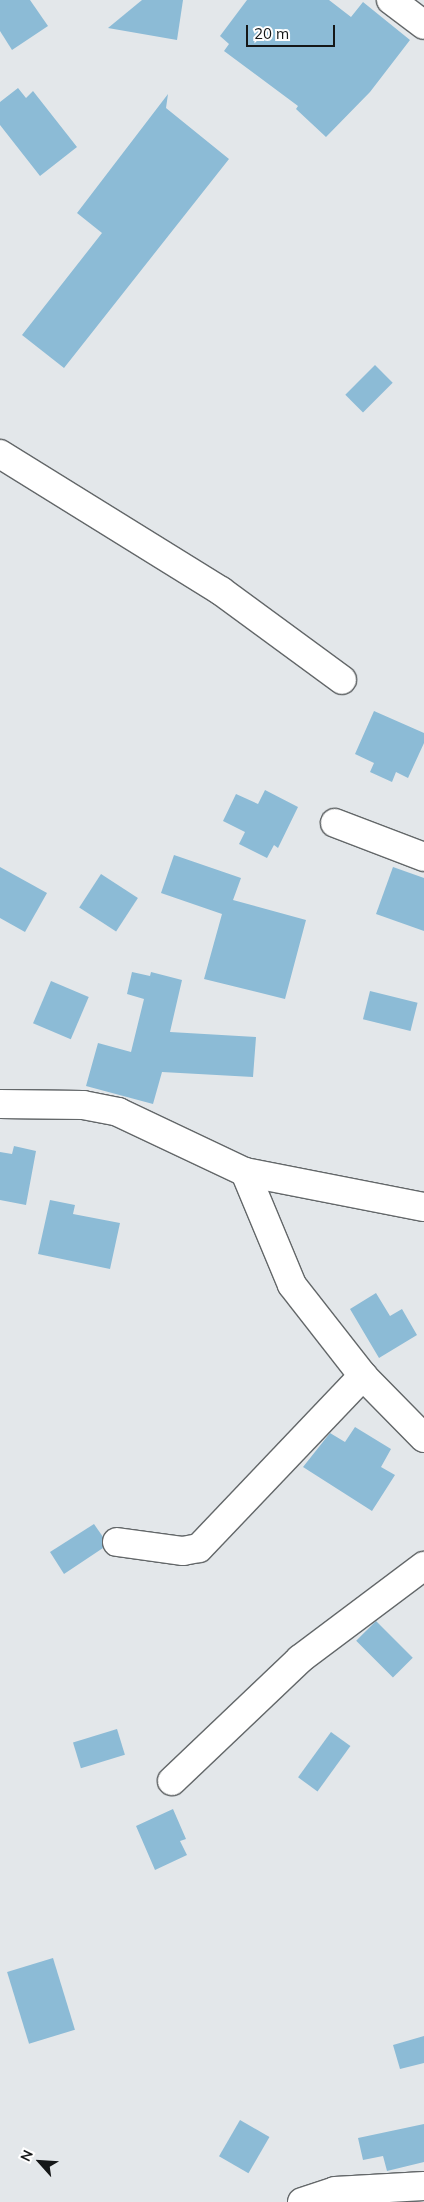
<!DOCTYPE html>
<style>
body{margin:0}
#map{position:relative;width:424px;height:2202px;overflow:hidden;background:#e3e7ea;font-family:Mulish,sans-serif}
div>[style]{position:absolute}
.building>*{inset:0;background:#8cbbd6;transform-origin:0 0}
.roads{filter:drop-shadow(1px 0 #636769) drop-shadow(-1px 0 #636769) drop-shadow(0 1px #636769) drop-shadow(0 -1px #636769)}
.street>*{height:28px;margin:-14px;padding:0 14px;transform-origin:14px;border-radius:14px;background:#fff}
span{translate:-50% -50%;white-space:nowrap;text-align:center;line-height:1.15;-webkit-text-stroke:5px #fff;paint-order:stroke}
.north{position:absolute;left:15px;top:2137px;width:50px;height:50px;-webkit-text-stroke:4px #fff;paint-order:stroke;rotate:296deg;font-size:14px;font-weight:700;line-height:20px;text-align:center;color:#151718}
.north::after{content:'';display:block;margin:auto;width:18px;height:22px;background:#151718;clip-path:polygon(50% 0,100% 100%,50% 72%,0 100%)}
.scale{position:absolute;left:246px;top:25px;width:89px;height:22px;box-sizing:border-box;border:2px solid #151718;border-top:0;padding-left:6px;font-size:15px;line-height:18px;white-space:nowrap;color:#151718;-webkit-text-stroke:4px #fff;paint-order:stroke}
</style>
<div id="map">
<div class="building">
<i style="clip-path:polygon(0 0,30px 0,48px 26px,12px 50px,0 31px)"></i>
<i style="clip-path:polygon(142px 0,183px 0,177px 40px,108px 28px)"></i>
<i style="clip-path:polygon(247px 0,329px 0,351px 17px,363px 2px,410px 40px,370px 92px,326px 137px,296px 109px,298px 106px,224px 51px,229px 44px,220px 36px)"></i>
<i style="clip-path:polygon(18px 88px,26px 98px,33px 91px,77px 147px,40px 176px,0 125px,0 102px)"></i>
<i style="clip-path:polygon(168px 94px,166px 108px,229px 159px,64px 368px,22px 335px,102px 233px,77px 213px)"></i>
<i style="left:375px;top:365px;width:25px;height:42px;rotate:45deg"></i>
<i style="clip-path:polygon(374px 711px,424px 733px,424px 743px,408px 778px,396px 772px,392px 782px,370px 772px,374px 763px,355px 754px)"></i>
<i style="clip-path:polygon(265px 790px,298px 807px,278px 848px,274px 845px,267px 858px,239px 844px,245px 832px,223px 821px,236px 794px,258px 804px)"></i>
<i style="clip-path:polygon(174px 855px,241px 878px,233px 900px,306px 920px,285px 999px,204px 979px,222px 914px,161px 893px)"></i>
<i style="clip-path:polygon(0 867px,47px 893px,25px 932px,0 918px)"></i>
<i style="clip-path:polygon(393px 867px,424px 878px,424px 931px,376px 914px)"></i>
<i style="left:101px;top:874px;width:44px;height:40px;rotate:33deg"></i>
<i style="clip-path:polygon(132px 972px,150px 976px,151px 972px,182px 980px,170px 1032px,256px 1037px,253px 1077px,162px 1072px,153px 1104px,86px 1086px,98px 1043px,131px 1052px,144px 999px,127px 994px)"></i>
<i style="left:51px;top:981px;width:41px;height:46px;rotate:23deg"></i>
<i style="left:370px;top:991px;width:49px;height:29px;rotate:14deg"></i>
<i style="clip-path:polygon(14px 1146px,36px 1151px,26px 1205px,0 1200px,0 1152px,12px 1154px)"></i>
<i style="clip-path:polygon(50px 1200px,75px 1205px,73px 1214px,120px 1223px,110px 1269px,38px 1254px)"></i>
<i style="clip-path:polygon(376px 1293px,390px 1316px,402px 1309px,417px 1335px,379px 1358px,350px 1309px)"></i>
<i style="clip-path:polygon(355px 1427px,391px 1449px,381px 1467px,395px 1475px,372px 1511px,303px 1467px,330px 1433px,345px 1442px)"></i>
<i style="clip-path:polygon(94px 1524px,103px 1537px,103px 1548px,64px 1574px,50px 1552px)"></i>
<i style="left:376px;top:1621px;width:52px;height:28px;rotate:45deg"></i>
<i style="left:117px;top:1729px;width:27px;height:46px;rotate:73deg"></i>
<i style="left:331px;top:1732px;width:24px;height:56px;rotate:36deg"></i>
<i style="clip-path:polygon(173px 1809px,186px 1839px,180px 1841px,187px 1855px,155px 1870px,136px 1826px)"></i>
<i style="left:53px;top:1958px;width:75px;height:48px;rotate:73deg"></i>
<i style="clip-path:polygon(424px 2036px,424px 2063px,400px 2069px,393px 2045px)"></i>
<i style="left:240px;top:2120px;width:34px;height:42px;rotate:30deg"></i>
<i style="clip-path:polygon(424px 2124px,424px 2162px,387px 2171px,383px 2156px,363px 2160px,358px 2138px)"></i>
</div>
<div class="roads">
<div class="street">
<i style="left:391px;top:0;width:41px;rotate:37.1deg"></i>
<i style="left:0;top:454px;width:260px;rotate:31.8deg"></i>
<i style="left:221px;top:591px;width:150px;rotate:36.3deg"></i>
<i style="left:335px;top:823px;width:95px;rotate:20.9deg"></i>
<i style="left:0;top:1104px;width:83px;rotate:0.7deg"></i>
<i style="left:83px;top:1105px;width:36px;rotate:11deg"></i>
<i style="left:118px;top:1112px;width:140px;rotate:25.3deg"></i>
<i style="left:245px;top:1172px;width:182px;rotate:11.1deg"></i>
<i style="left:245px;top:1172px;width:122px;rotate:67.4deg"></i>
<i style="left:292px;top:1285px;width:115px;rotate:52deg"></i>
<i style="left:363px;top:1376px;width:87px;rotate:45.5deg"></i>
<i style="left:117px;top:1542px;width:67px;rotate:7.8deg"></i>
<i style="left:183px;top:1551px;width:16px;rotate:-11deg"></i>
<i style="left:199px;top:1548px;width:238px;rotate:-46.4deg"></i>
<i style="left:172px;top:1781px;width:177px;rotate:-43.6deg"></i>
<i style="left:300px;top:1659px;width:155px;rotate:-36.9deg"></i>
<i style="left:302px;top:2202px;width:35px;rotate:-18deg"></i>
<i style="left:335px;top:2191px;width:89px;rotate:-3.2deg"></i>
</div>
</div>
<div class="north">N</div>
<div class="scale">20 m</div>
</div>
